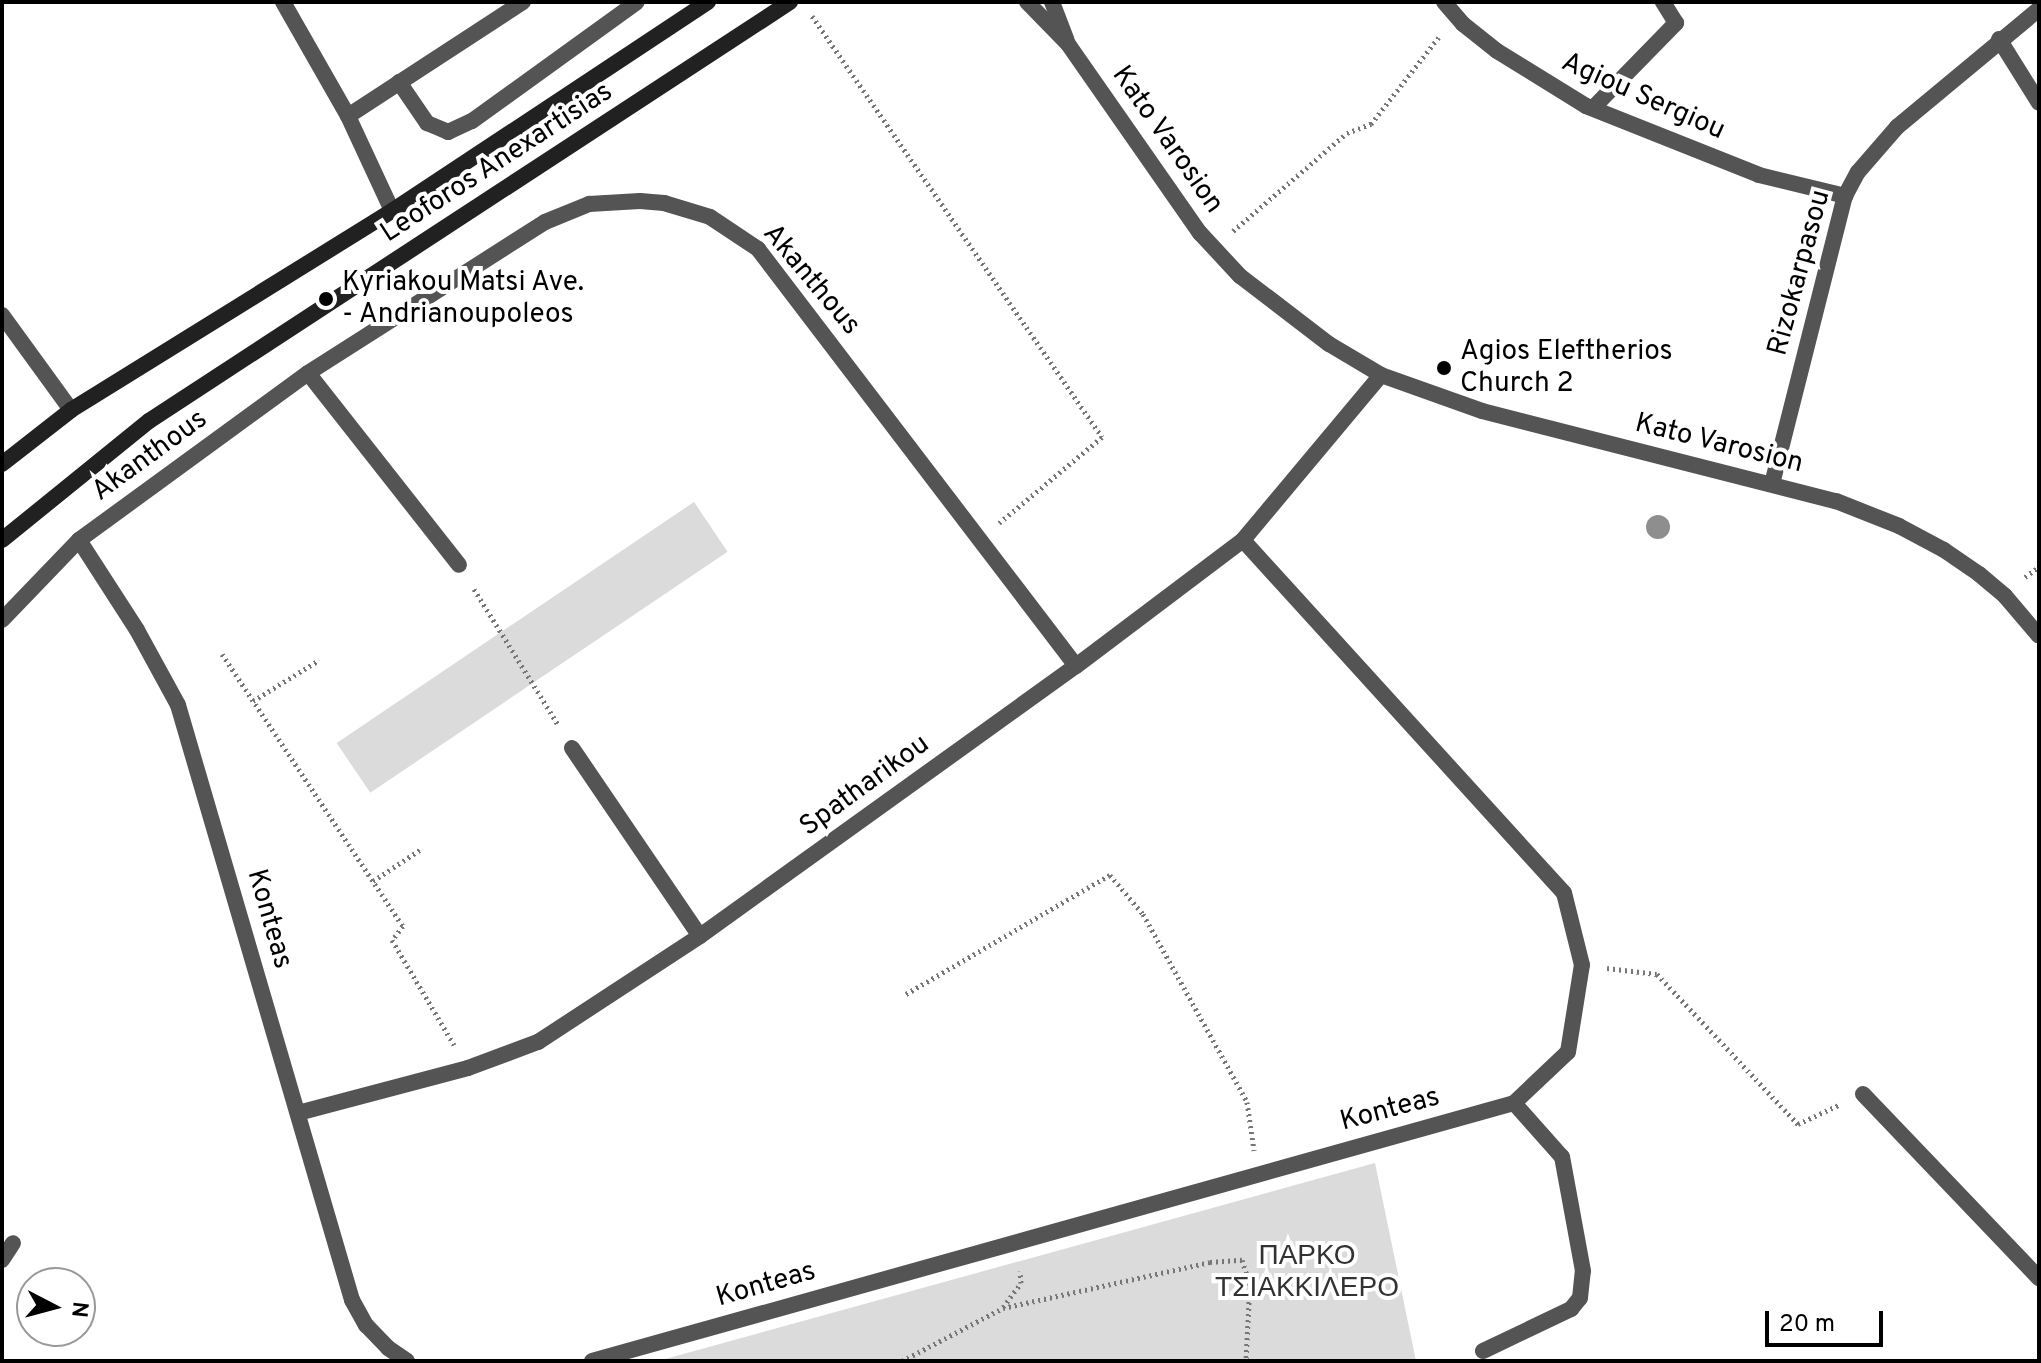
<!DOCTYPE html>
<meta charset="utf-8">
<style>
body{margin:0}
#map{position:relative;width:2041px;height:1363px;overflow:hidden;background:#fff;font-family:Overpass,sans-serif}
div>[style]{position:absolute}
.green>*{inset:0;background:#dbdbdb;transform-origin:0 0}
.path>*{height:5px;margin-top:-2.5px;transform-origin:0;background:repeating-linear-gradient(90deg,#767676 0 2px,transparent 0 6px)}
.service>*{height:16px;margin:-8px;padding:0 8px;transform-origin:8px;border-radius:8px;background:#545454}
.minor>*{height:16px;margin:-8px;padding:0 8px;transform-origin:8px;border-radius:8px;background:#545454}
.tertiary>*{height:16px;margin:-8px;padding:0 8px;transform-origin:8px;border-radius:8px;background:#545454}
.secondary>*{height:16px;margin:-8px;padding:0 8px;transform-origin:8px;border-radius:8px;background:#212121}
.trees>*{width:24px;height:24px;margin:-12px;border-radius:50%;background:#8e8e8e}
.dots>*{width:22px;height:22px;translate:-50% -50%;box-sizing:border-box;border:4px solid #fff;border-radius:50%}
span{translate:-50% -50%;white-space:nowrap;text-align:center;line-height:1.15;-webkit-text-stroke:8px #fff;paint-order:stroke}
.street-label{font-size:28px;color:#000}
.poi-label{font-size:28px;color:#000}
.left{translate:0 -50%;text-align:left}
.park-label{font-size:28px;color:#323232}
.frame{position:absolute;inset:0;border:4px solid #000;pointer-events:none}
.north{position:absolute;left:16px;top:1267px;width:80px;height:80px;box-sizing:border-box;background:#fff;border:2px solid #999;border-radius:50%;rotate:96deg;font-size:22px;font-weight:700;line-height:32px;text-align:center;color:#000}
.north::after{content:'';display:block;margin:auto;width:28px;height:36px;background:#000;clip-path:polygon(50% 0,100% 100%,50% 72%,0 100%)}
.scale{position:absolute;left:1765px;top:1311px;width:118px;height:36px;box-sizing:border-box;border:4px solid #000;border-top:0;padding-left:10px;font-size:24px;line-height:28px;white-space:nowrap;color:#000;-webkit-text-stroke:6px #fff;paint-order:stroke}
</style>
<div id="map">
<div class="green">
<i style="left:694px;top:502px;width:60px;height:431px;rotate:56deg"></i>
<i style="clip-path:polygon(1375px 1163px,1416px 1361px,658px 1361px)"></i>
</div>
<div class="path">
<i style="left:812px;top:16px;width:511px;rotate:55.44deg"></i>
<i style="left:1102px;top:437px;width:134px;rotate:140.1deg"></i>
<i style="left:1233px;top:231px;width:150px;rotate:-40.7deg"></i>
<i style="left:1347px;top:133px;width:26px;rotate:-21deg"></i>
<i style="left:1371px;top:124px;width:110px;rotate:-52deg"></i>
<i style="left:2025px;top:577px;width:17px;rotate:-36deg"></i>
<i style="left:474px;top:589px;width:161px;rotate:58.2deg"></i>
<i style="left:222px;top:654px;width:327px;rotate:56.4deg"></i>
<i style="left:403px;top:926px;width:18px;rotate:128deg"></i>
<i style="left:392px;top:940px;width:122px;rotate:59.4deg"></i>
<i style="left:253px;top:701px;width:78px;rotate:-31.8deg"></i>
<i style="left:373px;top:881px;width:58px;rotate:-33.7deg"></i>
<i style="left:1607px;top:968px;width:50px;rotate:6.8deg"></i>
<i style="left:1657px;top:974px;width:206px;rotate:46.8deg"></i>
<i style="left:1798px;top:1124px;width:45px;rotate:-24.9deg"></i>
<i style="left:906px;top:994px;width:236px;rotate:-30.3deg"></i>
<i style="left:1110px;top:875px;width:51px;rotate:49.8deg"></i>
<i style="left:1143px;top:914px;width:215px;rotate:61deg"></i>
<i style="left:1247px;top:1102px;width:49px;rotate:81.7deg"></i>
<i style="left:1003px;top:1307px;width:30px;rotate:-53deg"></i>
<i style="left:1021px;top:1283px;width:12px;rotate:-95deg"></i>
<i style="left:902px;top:1361px;width:114px;rotate:-27.7deg"></i>
<i style="left:1003px;top:1308px;width:212px;rotate:-12.5deg"></i>
<i style="left:1210px;top:1262px;width:32px;rotate:-4deg"></i>
<i style="left:1242px;top:1260px;width:25px;rotate:72deg"></i>
<i style="left:1250px;top:1284px;width:77px;rotate:93deg"></i>
</div>
<div class="service">
<i style="left:399px;top:82px;width:50px;rotate:55.7deg"></i>
<i style="left:427px;top:123px;width:23px;rotate:23deg"></i>
<i style="left:448px;top:132px;width:26px;rotate:-25deg"></i>
<i style="left:472px;top:121px;width:203px;rotate:-35.8deg"></i>
<i style="left:1593px;top:108px;width:119px;rotate:-45.7deg"></i>
<i style="left:1676px;top:23px;width:25px;rotate:-122deg"></i>
<i style="left:308px;top:373px;width:244px;rotate:51.8deg"></i>
<i style="left:572px;top:748px;width:227px;rotate:55.8deg"></i>
<i style="left:1863px;top:1094px;width:255px;rotate:46.3deg"></i>
<i style="left:1483px;top:1351px;width:98px;rotate:-25.5deg"></i>
<i style="left:1571px;top:1309px;width:14px;rotate:-51deg"></i>
<i style="left:1580px;top:1298px;width:27px;rotate:-84deg"></i>
<i style="left:1583px;top:1271px;width:116px;rotate:-100.4deg"></i>
<i style="left:1562px;top:1157px;width:72px;rotate:-131.6deg"></i>
</div>
<div class="minor">
<i style="left:283px;top:2px;width:131px;rotate:60.3deg"></i>
<i style="left:348px;top:116px;width:105px;rotate:65.1deg"></i>
<i style="left:1444px;top:2px;width:29px;rotate:49deg"></i>
<i style="left:1463px;top:24px;width:43px;rotate:38.5deg"></i>
<i style="left:1497px;top:51px;width:105px;rotate:31.7deg"></i>
<i style="left:1586px;top:106px;width:186px;rotate:21.7deg"></i>
<i style="left:1759px;top:175px;width:89px;rotate:13.7deg"></i>
<i style="left:1999px;top:39px;width:75px;rotate:58deg"></i>
<i style="left:348px;top:116px;width:209px;rotate:-33.1deg"></i>
<i style="left:2px;top:315px;width:117px;rotate:54deg"></i>
<i style="left:1772px;top:484px;width:297px;rotate:-75.8deg"></i>
<i style="left:1845px;top:196px;width:27px;rotate:-62deg"></i>
<i style="left:1858px;top:172px;width:60px;rotate:-49.1deg"></i>
<i style="left:1897px;top:127px;width:185px;rotate:-39.7deg"></i>
<i style="left:79px;top:540px;width:107px;rotate:57.2deg"></i>
<i style="left:137px;top:630px;width:85px;rotate:61.3deg"></i>
<i style="left:178px;top:705px;width:620px;rotate:73.7deg"></i>
<i style="left:352px;top:1300px;width:29px;rotate:61deg"></i>
<i style="left:366px;top:1325px;width:32px;rotate:46deg"></i>
<i style="left:388px;top:1348px;width:23px;rotate:34deg"></i>
<i style="left:2px;top:620px;width:111px;rotate:-46.1deg"></i>
<i style="left:79px;top:540px;width:283px;rotate:-36.1deg"></i>
<i style="left:308px;top:373px;width:281px;rotate:-32.5deg"></i>
<i style="left:545px;top:222px;width:48px;rotate:-22.2deg"></i>
<i style="left:589px;top:204px;width:51px;rotate:-3.4deg"></i>
<i style="left:640px;top:201px;width:24px;rotate:5deg"></i>
<i style="left:664px;top:203px;width:48px;rotate:16.9deg"></i>
<i style="left:710px;top:217px;width:58px;rotate:33.7deg"></i>
<i style="left:758px;top:249px;width:524px;rotate:52.67deg"></i>
<i style="left:298px;top:1113px;width:176px;rotate:-14.8deg"></i>
<i style="left:468px;top:1068px;width:75px;rotate:-20.4deg"></i>
<i style="left:538px;top:1042px;width:194px;rotate:-33.2deg"></i>
<i style="left:700px;top:936px;width:463px;rotate:-35.7deg"></i>
<i style="left:1076px;top:666px;width:209px;rotate:-37deg"></i>
<i style="left:1243px;top:540px;width:215px;rotate:-50.1deg"></i>
<i style="left:2px;top:1260px;width:20px;rotate:-57deg"></i>
<i style="left:592px;top:1361px;width:957px;rotate:-15.63deg"></i>
<i style="left:1514px;top:1103px;width:74px;rotate:-43.4deg"></i>
<i style="left:1568px;top:1052px;width:88px;rotate:-80.9deg"></i>
<i style="left:1582px;top:965px;width:74px;rotate:-104deg"></i>
<i style="left:1564px;top:893px;width:477px;rotate:-132.3deg"></i>
</div>
<div class="tertiary">
<i style="left:1027px;top:2px;width:59px;rotate:45.7deg"></i>
<i style="left:1068px;top:44px;width:231px;rotate:55.1deg"></i>
<i style="left:1200px;top:233px;width:59px;rotate:47.1deg"></i>
<i style="left:1240px;top:276px;width:112px;rotate:37.4deg"></i>
<i style="left:1329px;top:344px;width:61px;rotate:30.8deg"></i>
<i style="left:1381px;top:375px;width:107px;rotate:19.6deg"></i>
<i style="left:1482px;top:411px;width:365px;rotate:14.3deg"></i>
<i style="left:1836px;top:501px;width:68px;rotate:21.6deg"></i>
<i style="left:1899px;top:526px;width:51px;rotate:28.1deg"></i>
<i style="left:1944px;top:550px;width:42px;rotate:34.4deg"></i>
<i style="left:1979px;top:574px;width:34px;rotate:40deg"></i>
<i style="left:2005px;top:596px;width:52px;rotate:49.6deg"></i>
<i style="left:1052px;top:2px;width:40px;rotate:69deg"></i>
</div>
<div class="secondary">
<i style="left:2px;top:464px;width:88px;rotate:-38deg"></i>
<i style="left:71px;top:410px;width:378px;rotate:-31.8deg"></i>
<i style="left:392px;top:211px;width:379px;rotate:-33.5deg"></i>
<i style="left:2px;top:540px;width:189px;rotate:-39deg"></i>
<i style="left:149px;top:421px;width:766px;rotate:-33.17deg"></i>
</div>
<div class="trees">
<i style="left:1658px;top:527px"></i>
</div>
<div class="dots">
<i style="left:326px;top:299px;background:#000"></i>
<i style="left:1444px;top:368px;background:#000"></i>
</div>
<div class="street-label">
<span style="left:1643px;top:97px;rotate:24deg">Agiou Sergiou</span>
<span style="left:1167px;top:140px;rotate:55deg">Kato Varosion</span>
<span style="left:497px;top:163px;rotate:-33deg">Leoforos Anexartisias</span>
<span style="left:1800px;top:273px;rotate:-75deg">Rizokarpasou</span>
<span style="left:811px;top:280px;rotate:50deg">Akanthous</span>
<span style="left:1719px;top:444px;rotate:14deg">Kato Varosion</span>
<span style="left:150px;top:456px;rotate:-36deg">Akanthous</span>
<span style="left:865px;top:786px;rotate:-36deg">Spatharikou</span>
<span style="left:269px;top:919px;rotate:74deg">Konteas</span>
<span style="left:1390px;top:1110px;rotate:-15deg">Konteas</span>
<span style="left:766px;top:1285px;rotate:-16deg">Konteas</span>
</div>
<div class="poi-label">
<span class="left" style="left:342px;top:299px">Kyriakou Matsi Ave.<br>- Andrianoupoleos</span>
<span class="left" style="left:1460px;top:368px">Agios Eleftherios<br>Church 2</span>
</div>
<div class="park-label">
<span style="left:1307px;top:1273px">ΠΑΡΚΟ<br>ΤΣΙΑΚΚΙΛΕΡΟ</span>
</div>
<div class="frame"></div>
<div class="north">N</div>
<div class="scale">20 m</div>
</div>
